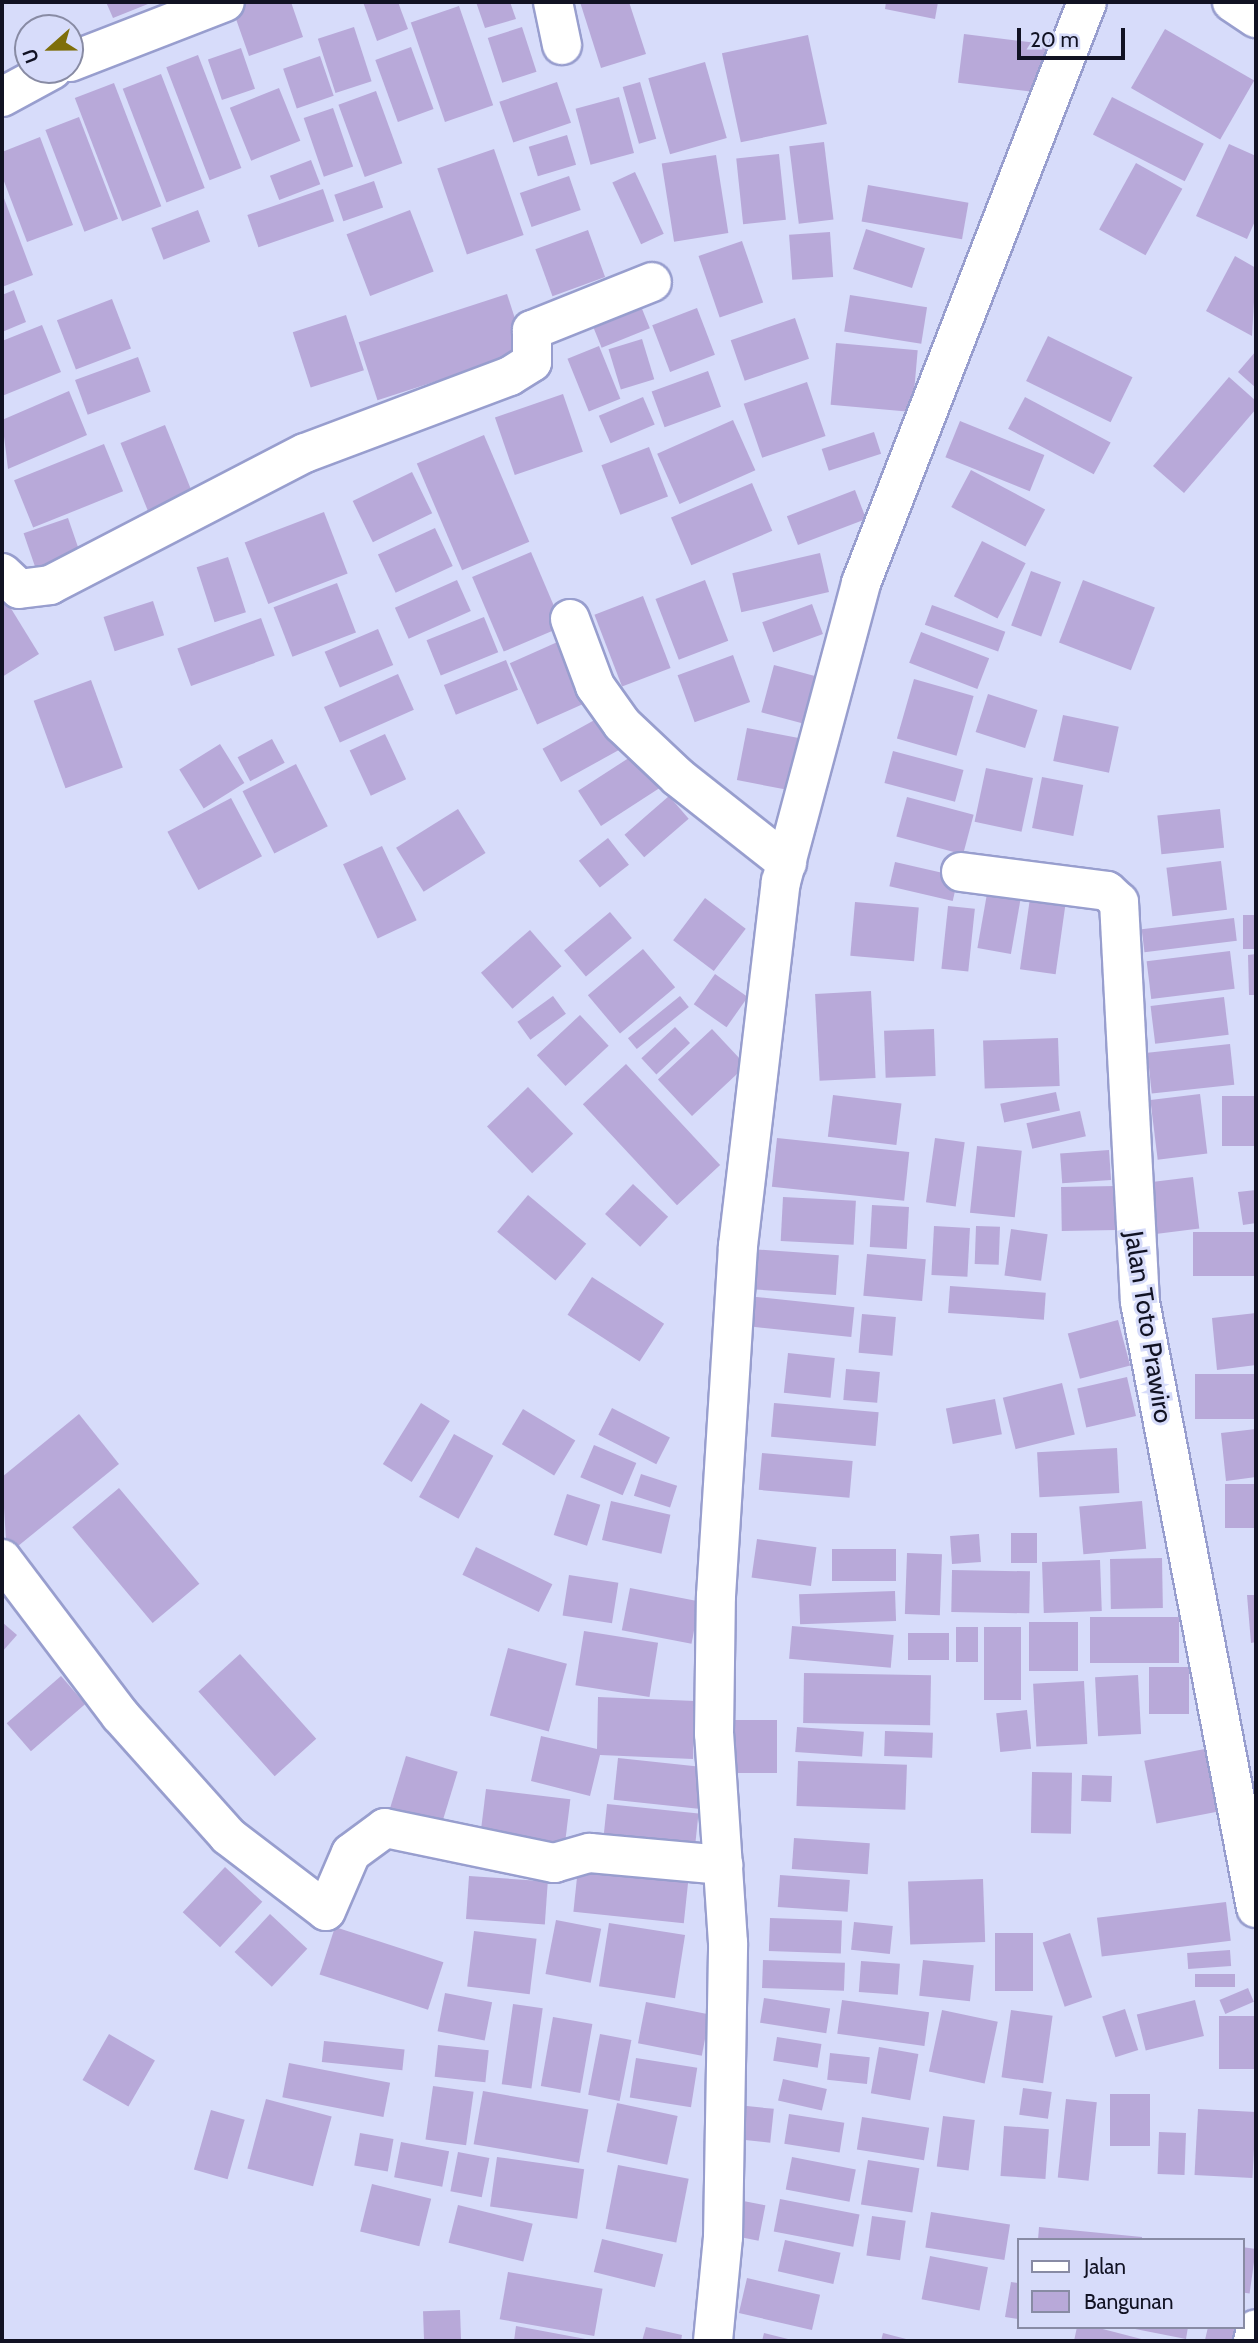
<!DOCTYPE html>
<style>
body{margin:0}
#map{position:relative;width:1258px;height:2343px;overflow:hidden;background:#d7dcfa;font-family:Cabin,sans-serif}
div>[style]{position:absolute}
.building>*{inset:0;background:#b8a9d9;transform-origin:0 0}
.roads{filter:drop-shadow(2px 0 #989ece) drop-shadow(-2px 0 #989ece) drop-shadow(0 2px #989ece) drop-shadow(0 -2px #989ece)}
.minor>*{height:38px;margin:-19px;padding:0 19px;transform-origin:19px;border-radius:19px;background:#fff}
.major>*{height:38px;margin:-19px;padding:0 19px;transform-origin:19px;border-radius:19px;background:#fff}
span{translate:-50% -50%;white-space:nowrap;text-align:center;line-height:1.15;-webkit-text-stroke:6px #d7dcfa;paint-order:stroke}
.street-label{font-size:26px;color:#111223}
.frame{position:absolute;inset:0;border:4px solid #111223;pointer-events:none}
.legend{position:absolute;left:1017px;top:2238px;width:228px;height:91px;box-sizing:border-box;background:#d7dcfa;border:2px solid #888ba4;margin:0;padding:9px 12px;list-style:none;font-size:21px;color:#111223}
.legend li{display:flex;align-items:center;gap:14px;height:35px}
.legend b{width:35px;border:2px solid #888ba4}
.north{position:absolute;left:14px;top:14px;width:70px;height:70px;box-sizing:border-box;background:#d7dcfa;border:2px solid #888ba4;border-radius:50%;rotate:249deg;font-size:19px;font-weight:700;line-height:28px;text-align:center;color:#111223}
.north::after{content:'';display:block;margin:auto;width:24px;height:32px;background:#7e6e0a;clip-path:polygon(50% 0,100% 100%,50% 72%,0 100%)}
.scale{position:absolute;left:1017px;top:28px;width:108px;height:32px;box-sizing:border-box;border:4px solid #111223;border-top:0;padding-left:9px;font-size:21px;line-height:24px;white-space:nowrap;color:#111223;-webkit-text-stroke:5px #d7dcfa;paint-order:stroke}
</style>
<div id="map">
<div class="building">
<i style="clip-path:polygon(106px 2px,146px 2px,148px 4px,113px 18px)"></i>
<i style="clip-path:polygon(230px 2px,291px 2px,303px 37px,249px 56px)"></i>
<i style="clip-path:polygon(363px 2px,398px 2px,408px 29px,377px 41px)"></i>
<i style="clip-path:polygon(476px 2px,510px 2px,516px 19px,485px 28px)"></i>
<i style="clip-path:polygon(580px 2px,629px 2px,646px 54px,601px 68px)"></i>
<i style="clip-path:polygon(886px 2px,938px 2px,935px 19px,885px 9px)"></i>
<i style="left:459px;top:6px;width:105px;height:51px;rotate:71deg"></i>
<i style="left:354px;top:27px;width:57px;height:38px;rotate:72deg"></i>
<i style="left:522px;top:27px;width:47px;height:36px;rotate:72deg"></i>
<i style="left:1165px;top:29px;width:103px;height:68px;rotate:30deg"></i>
<i style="left:964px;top:34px;width:87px;height:49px;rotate:7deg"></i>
<i style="left:808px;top:35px;width:91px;height:88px;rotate:78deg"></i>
<i style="left:411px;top:47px;width:66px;height:38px;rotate:70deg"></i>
<i style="left:241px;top:48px;width:43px;height:35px;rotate:71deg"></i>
<i style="left:198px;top:55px;width:121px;height:34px;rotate:69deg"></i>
<i style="left:320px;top:56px;width:42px;height:39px;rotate:71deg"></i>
<i style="left:705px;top:62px;width:79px;height:59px;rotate:74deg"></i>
<i style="left:161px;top:74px;width:122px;height:41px;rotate:69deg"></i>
<i style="left:557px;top:82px;width:43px;height:61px;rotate:71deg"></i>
<i style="left:640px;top:82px;width:59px;height:18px;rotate:74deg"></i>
<i style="left:114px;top:83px;width:132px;height:42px;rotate:69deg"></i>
<i style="left:279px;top:88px;width:57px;height:53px;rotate:68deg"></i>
<i style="left:376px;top:91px;width:77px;height:40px;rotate:70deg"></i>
<i style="left:619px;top:97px;width:58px;height:45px;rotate:75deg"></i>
<i style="left:1112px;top:97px;width:103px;height:42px;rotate:27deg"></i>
<i style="left:333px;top:108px;width:62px;height:31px;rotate:71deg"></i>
<i style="left:79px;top:117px;width:109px;height:36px;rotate:69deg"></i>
<i style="left:567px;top:135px;width:31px;height:40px;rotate:73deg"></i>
<i style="clip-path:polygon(40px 137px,73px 225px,27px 242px,2px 176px,2px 152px)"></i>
<i style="left:824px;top:142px;width:78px;height:35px;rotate:83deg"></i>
<i style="clip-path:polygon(1229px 144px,1256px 156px,1256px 219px,1247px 239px,1196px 216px)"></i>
<i style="left:494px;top:149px;width:91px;height:60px;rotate:71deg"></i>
<i style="left:779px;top:154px;width:66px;height:43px;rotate:84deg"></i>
<i style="left:716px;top:155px;width:79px;height:55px;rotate:81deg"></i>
<i style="left:311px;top:160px;width:26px;height:44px;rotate:69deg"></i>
<i style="left:1136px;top:163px;width:53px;height:76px;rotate:29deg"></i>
<i style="left:635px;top:172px;width:68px;height:25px;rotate:65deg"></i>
<i style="left:569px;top:176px;width:36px;height:52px;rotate:71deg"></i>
<i style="left:374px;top:181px;width:28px;height:42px;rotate:71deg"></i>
<i style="left:868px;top:185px;width:102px;height:37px;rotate:10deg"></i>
<i style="left:323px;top:189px;width:34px;height:80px;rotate:71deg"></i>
<i style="clip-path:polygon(2px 193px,33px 275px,2px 287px)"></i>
<i style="left:198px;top:210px;width:34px;height:50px;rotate:69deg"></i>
<i style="left:410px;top:210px;width:66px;height:68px;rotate:69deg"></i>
<i style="left:866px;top:229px;width:62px;height:42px;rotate:18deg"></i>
<i style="left:588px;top:230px;width:50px;height:56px;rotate:70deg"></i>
<i style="left:830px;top:232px;width:45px;height:41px;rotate:86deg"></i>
<i style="left:742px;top:241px;width:65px;height:46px;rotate:71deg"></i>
<i style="clip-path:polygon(1235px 256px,1256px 268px,1252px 336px,1206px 311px)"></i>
<i style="clip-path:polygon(14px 290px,26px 322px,2px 332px,2px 295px)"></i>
<i style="left:507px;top:294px;width:61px;height:156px;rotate:72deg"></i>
<i style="left:636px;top:294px;width:37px;height:52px;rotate:68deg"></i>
<i style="left:850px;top:295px;width:78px;height:37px;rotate:9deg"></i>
<i style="left:112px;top:299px;width:53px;height:59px;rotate:69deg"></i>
<i style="left:697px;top:308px;width:50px;height:48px;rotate:69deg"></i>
<i style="left:346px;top:315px;width:58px;height:56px;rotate:72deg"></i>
<i style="left:795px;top:318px;width:43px;height:68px;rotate:71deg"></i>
<i style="clip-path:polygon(42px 325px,61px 372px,2px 396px,2px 341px)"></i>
<i style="left:1048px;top:336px;width:94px;height:50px;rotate:26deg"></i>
<i style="left:642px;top:339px;width:42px;height:35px;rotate:73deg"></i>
<i style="left:836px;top:343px;width:82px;height:62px;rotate:5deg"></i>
<i style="left:599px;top:346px;width:57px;height:34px;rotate:68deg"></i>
<i style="clip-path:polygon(1256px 351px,1256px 388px,1238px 372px)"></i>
<i style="left:138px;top:357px;width:37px;height:67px;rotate:70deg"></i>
<i style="left:708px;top:371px;width:38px;height:60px;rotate:70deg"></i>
<i style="clip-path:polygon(1229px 377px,1256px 401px,1256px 409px,1184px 493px,1153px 466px)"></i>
<i style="left:807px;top:382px;width:57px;height:67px;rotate:71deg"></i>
<i style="clip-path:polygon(69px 391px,87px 435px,8px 469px,2px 420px)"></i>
<i style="left:563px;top:394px;width:61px;height:72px;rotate:71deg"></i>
<i style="left:643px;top:397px;width:30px;height:48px;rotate:67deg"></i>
<i style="left:1025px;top:397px;width:97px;height:36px;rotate:28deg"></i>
<i style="left:733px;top:420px;width:55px;height:83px;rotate:66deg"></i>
<i style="left:960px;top:421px;width:91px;height:39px;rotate:22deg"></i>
<i style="left:165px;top:425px;width:87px;height:48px;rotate:68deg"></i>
<i style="left:874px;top:432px;width:23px;height:55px;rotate:72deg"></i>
<i style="left:484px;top:435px;width:116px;height:73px;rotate:67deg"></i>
<i style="left:104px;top:444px;width:51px;height:97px;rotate:68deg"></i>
<i style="left:649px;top:447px;width:53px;height:51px;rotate:69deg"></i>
<i style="left:971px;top:470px;width:84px;height:42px;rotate:28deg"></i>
<i style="left:412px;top:472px;width:46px;height:66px;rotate:64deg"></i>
<i style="left:752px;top:483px;width:52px;height:88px;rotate:67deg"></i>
<i style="left:855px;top:490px;width:31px;height:73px;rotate:69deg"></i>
<i style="left:324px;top:512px;width:66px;height:85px;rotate:69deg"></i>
<i style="left:68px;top:518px;width:46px;height:47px;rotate:71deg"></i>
<i style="left:435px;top:528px;width:42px;height:63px;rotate:65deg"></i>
<i style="left:982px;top:541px;width:49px;height:62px;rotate:27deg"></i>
<i style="left:531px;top:552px;width:81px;height:64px;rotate:67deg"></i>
<i style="left:820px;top:553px;width:40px;height:90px;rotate:77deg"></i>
<i style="left:228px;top:557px;width:58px;height:33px;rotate:72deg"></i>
<i style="left:1031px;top:571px;width:32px;height:58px;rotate:20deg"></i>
<i style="left:457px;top:580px;width:34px;height:68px;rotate:66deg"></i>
<i style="left:705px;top:580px;width:65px;height:53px;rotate:69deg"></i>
<i style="left:1083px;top:580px;width:77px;height:67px;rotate:21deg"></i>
<i style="left:337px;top:583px;width:53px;height:68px;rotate:69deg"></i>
<i style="left:643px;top:596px;width:77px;height:52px;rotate:69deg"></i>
<i style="left:153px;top:601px;width:36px;height:52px;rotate:72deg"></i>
<i style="clip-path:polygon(7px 602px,39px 654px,2px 677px,2px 605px)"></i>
<i style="left:812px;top:604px;width:32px;height:53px;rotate:70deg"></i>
<i style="left:932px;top:605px;width:78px;height:21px;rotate:20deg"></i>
<i style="left:484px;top:617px;width:38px;height:62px;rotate:68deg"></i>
<i style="left:261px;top:618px;width:40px;height:89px;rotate:70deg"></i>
<i style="left:378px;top:629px;width:39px;height:58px;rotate:67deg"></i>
<i style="left:921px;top:632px;width:73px;height:33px;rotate:21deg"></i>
<i style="left:571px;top:636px;width:67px;height:67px;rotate:66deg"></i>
<i style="left:733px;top:655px;width:50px;height:59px;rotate:70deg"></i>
<i style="left:506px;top:660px;width:32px;height:67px;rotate:68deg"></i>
<i style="left:774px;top:665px;width:47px;height:49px;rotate:15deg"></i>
<i style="left:398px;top:674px;width:39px;height:81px;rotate:66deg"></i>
<i style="left:914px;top:679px;width:62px;height:62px;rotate:16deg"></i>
<i style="left:91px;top:680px;width:93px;height:61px;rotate:70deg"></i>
<i style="left:988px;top:694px;width:52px;height:40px;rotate:18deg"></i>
<i style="left:609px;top:712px;width:38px;height:76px;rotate:61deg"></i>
<i style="left:1063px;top:715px;width:57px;height:47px;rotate:12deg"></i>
<i style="left:747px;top:728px;width:58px;height:53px;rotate:11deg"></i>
<i style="left:385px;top:734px;width:50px;height:39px;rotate:65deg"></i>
<i style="left:272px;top:739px;width:27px;height:39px;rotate:62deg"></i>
<i style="left:220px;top:744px;width:46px;height:48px;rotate:58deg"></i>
<i style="left:641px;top:750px;width:42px;height:75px;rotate:57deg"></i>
<i style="left:893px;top:751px;width:73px;height:33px;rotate:15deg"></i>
<i style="left:296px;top:764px;width:70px;height:60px;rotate:63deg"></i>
<i style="left:986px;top:768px;width:48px;height:55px;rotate:12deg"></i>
<i style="left:1042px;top:777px;width:42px;height:52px;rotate:11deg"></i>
<i style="left:669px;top:796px;width:30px;height:59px;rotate:49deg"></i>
<i style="left:907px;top:797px;width:69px;height:41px;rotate:15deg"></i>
<i style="left:231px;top:798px;width:66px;height:72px;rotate:62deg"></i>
<i style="left:458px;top:809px;width:52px;height:73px;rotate:58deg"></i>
<i style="left:1220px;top:809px;width:39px;height:63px;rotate:84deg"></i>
<i style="left:608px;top:838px;width:34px;height:37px;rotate:52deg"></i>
<i style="left:382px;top:846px;width:82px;height:43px;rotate:65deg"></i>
<i style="left:1221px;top:861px;width:49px;height:55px;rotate:83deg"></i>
<i style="left:895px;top:862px;width:65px;height:25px;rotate:13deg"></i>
<i style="left:988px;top:888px;width:34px;height:61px;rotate:10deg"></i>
<i style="left:705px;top:898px;width:51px;height:53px;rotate:37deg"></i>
<i style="left:1030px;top:898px;width:36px;height:72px;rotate:8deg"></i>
<i style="left:855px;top:902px;width:64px;height:54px;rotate:5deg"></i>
<i style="left:948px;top:906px;width:27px;height:63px;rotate:6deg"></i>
<i style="left:610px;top:912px;width:34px;height:60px;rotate:50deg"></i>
<i style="left:1243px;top:915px;width:13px;height:34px"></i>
<i style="left:1234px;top:918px;width:23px;height:93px;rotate:83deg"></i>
<i style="left:530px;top:930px;width:48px;height:65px;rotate:49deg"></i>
<i style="left:643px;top:949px;width:50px;height:72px;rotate:50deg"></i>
<i style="left:1230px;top:951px;width:38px;height:84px;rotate:83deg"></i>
<i style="clip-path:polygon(1256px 954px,1256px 995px,1249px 995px,1248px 955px)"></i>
<i style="left:715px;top:974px;width:40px;height:37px;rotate:35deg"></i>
<i style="left:871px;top:991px;width:87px;height:56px;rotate:87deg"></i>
<i style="left:553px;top:996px;width:22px;height:44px;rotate:54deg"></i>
<i style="left:680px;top:996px;width:14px;height:67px;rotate:51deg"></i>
<i style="left:1224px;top:997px;width:38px;height:74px;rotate:83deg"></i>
<i style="left:580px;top:1015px;width:42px;height:59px;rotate:47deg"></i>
<i style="left:675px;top:1027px;width:22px;height:46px;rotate:47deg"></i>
<i style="left:712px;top:1029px;width:50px;height:74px;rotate:47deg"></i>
<i style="left:934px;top:1029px;width:47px;height:50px;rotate:88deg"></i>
<i style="left:1058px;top:1038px;width:48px;height:75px;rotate:88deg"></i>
<i style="left:1230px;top:1044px;width:41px;height:83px;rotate:84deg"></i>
<i style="left:626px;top:1064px;width:138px;height:59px;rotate:47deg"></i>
<i style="left:528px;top:1087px;width:65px;height:57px;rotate:46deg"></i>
<i style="left:1056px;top:1092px;width:19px;height:57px;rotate:78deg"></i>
<i style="left:1200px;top:1094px;width:60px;height:50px;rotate:83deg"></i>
<i style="left:833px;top:1095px;width:69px;height:42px;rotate:7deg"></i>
<i style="left:1256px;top:1096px;width:50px;height:34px;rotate:90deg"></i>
<i style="left:1080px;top:1111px;width:26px;height:55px;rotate:77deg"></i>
<i style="left:777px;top:1138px;width:133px;height:49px;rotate:6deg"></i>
<i style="left:935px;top:1138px;width:30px;height:65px;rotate:8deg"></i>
<i style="left:977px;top:1146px;width:45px;height:67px;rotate:6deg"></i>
<i style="left:1109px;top:1150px;width:30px;height:49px;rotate:86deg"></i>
<i style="left:1193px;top:1177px;width:52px;height:58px;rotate:83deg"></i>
<i style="left:633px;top:1184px;width:48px;height:41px;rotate:43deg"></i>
<i style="left:1116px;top:1186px;width:44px;height:55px;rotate:89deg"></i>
<i style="clip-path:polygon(1256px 1190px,1256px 1223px,1243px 1225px,1238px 1192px)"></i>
<i style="left:528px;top:1195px;width:76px;height:48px;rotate:40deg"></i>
<i style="left:783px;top:1197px;width:73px;height:44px;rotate:3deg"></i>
<i style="left:872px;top:1205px;width:37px;height:42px;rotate:3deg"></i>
<i style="left:934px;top:1226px;width:36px;height:49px;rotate:3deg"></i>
<i style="left:976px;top:1226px;width:24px;height:38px;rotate:2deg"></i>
<i style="left:1011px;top:1229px;width:37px;height:47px;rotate:8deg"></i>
<i style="left:1256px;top:1232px;width:44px;height:63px;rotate:90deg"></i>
<i style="left:750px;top:1249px;width:89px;height:40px;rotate:4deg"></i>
<i style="left:867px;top:1254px;width:59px;height:42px;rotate:5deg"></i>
<i style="left:592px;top:1277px;width:86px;height:45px;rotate:33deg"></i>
<i style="left:950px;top:1286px;width:96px;height:27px;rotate:4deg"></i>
<i style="left:747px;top:1296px;width:108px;height:30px;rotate:6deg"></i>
<i style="clip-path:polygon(1256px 1313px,1256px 1365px,1217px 1370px,1212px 1318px)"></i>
<i style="left:862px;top:1314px;width:34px;height:39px;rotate:5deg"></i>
<i style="left:1118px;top:1320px;width:47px;height:52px;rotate:75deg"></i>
<i style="left:788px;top:1353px;width:47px;height:40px;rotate:6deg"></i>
<i style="left:846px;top:1369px;width:34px;height:31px;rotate:5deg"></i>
<i style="left:1256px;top:1374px;width:45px;height:61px;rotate:90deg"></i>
<i style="left:1127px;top:1377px;width:40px;height:51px;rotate:77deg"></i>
<i style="left:1062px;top:1383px;width:53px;height:61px;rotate:76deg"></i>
<i style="left:995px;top:1399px;width:36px;height:50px;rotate:79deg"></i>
<i style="left:421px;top:1403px;width:34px;height:72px;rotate:32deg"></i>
<i style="left:774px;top:1403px;width:105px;height:34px;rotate:5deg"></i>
<i style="left:612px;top:1408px;width:65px;height:30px;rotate:27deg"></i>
<i style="left:523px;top:1409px;width:61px;height:41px;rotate:31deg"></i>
<i style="clip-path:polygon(79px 1414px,119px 1464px,7px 1555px,2px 1477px)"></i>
<i style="clip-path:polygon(1256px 1429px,1256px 1477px,1226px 1481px,1221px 1433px)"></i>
<i style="left:454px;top:1434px;width:45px;height:72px;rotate:29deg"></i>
<i style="left:594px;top:1445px;width:46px;height:35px;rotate:23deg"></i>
<i style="left:1117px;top:1448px;width:45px;height:80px;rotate:87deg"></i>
<i style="left:762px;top:1453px;width:91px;height:37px;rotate:5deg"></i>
<i style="left:641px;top:1474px;width:38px;height:23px;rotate:18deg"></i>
<i style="left:1256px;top:1484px;width:44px;height:31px;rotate:90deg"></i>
<i style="left:119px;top:1488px;width:125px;height:61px;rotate:50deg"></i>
<i style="left:567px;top:1494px;width:35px;height:43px;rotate:18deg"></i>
<i style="left:611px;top:1501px;width:61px;height:40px;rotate:13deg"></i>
<i style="left:1142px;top:1501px;width:48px;height:63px;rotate:85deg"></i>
<i style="left:1011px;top:1533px;width:26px;height:30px"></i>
<i style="left:979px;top:1534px;width:28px;height:29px;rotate:86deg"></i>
<i style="left:757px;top:1539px;width:60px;height:39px;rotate:8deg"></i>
<i style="left:476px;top:1547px;width:85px;height:31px;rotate:26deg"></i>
<i style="left:896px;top:1549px;width:32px;height:64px;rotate:90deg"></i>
<i style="left:907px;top:1553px;width:35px;height:61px;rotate:2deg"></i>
<i style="left:1162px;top:1558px;width:50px;height:52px;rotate:89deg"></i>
<i style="left:1100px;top:1560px;width:51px;height:58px;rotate:88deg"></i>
<i style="left:952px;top:1570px;width:78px;height:42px;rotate:1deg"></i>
<i style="left:569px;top:1575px;width:50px;height:41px;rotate:9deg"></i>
<i style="left:630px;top:1588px;width:71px;height:43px;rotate:11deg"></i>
<i style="left:895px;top:1591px;width:30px;height:96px;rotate:88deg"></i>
<i style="clip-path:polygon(1247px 1595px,1256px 1595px,1256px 1642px,1251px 1643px)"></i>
<i style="left:1179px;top:1617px;width:46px;height:89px;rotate:90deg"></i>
<i style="clip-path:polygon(2px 1622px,17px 1635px,2px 1652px)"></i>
<i style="left:1029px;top:1622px;width:49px;height:49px"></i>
<i style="left:792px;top:1626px;width:102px;height:33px;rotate:5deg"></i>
<i style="left:956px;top:1627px;width:22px;height:35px"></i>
<i style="left:984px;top:1627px;width:37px;height:73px"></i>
<i style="left:584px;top:1631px;width:75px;height:55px;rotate:9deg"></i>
<i style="left:908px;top:1633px;width:41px;height:27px"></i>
<i style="left:508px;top:1648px;width:61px;height:70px;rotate:15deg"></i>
<i style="left:240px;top:1654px;width:114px;height:56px;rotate:48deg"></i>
<i style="left:1149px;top:1667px;width:40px;height:47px"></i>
<i style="left:804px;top:1673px;width:127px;height:50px;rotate:1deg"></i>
<i style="left:1138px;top:1675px;width:59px;height:43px;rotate:87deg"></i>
<i style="left:61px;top:1676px;width:37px;height:72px;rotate:49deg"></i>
<i style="left:1084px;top:1681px;width:63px;height:51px;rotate:87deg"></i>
<i style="clip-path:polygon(598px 1697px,695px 1701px,693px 1759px,600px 1755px,590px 1796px,531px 1781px,541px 1736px,597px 1749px)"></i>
<i style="left:1027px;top:1710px;width:39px;height:31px;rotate:84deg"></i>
<i style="left:728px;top:1720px;width:49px;height:53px"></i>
<i style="left:797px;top:1727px;width:67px;height:25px;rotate:4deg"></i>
<i style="left:885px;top:1731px;width:48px;height:25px;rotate:2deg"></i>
<i style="left:1210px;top:1748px;width:64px;height:67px;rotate:79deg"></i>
<i style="left:406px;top:1756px;width:54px;height:58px;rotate:17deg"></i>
<i style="left:618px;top:1758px;width:85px;height:42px;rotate:6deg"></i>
<i style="left:798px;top:1761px;width:109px;height:45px;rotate:2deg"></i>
<i style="left:1032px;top:1772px;width:40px;height:61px;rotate:1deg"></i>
<i style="left:1082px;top:1775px;width:30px;height:26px;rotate:2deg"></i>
<i style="left:486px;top:1789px;width:85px;height:49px;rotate:7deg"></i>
<i style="left:607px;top:1804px;width:92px;height:43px;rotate:6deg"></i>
<i style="left:794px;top:1838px;width:76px;height:31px;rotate:4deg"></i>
<i style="left:225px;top:1867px;width:51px;height:62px;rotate:43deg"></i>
<i style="left:578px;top:1868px;width:111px;height:44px;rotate:6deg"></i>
<i style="left:780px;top:1875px;width:70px;height:32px;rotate:4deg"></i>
<i style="left:469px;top:1876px;width:79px;height:43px;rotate:4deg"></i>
<i style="left:983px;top:1879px;width:63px;height:75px;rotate:88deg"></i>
<i style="left:1226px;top:1902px;width:39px;height:130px;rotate:83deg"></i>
<i style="left:270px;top:1914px;width:51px;height:52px;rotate:43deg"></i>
<i style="left:770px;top:1918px;width:72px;height:33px;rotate:2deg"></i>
<i style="left:556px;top:1920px;width:46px;height:55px;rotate:11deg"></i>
<i style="left:854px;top:1922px;width:39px;height:28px;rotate:6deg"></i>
<i style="left:609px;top:1923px;width:77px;height:64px;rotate:9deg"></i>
<i style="left:335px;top:1927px;width:114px;height:50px;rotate:18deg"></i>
<i style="left:474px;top:1931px;width:63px;height:56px;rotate:7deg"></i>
<i style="left:995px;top:1933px;width:38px;height:58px"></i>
<i style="left:1070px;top:1933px;width:68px;height:29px;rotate:71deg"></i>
<i style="left:1230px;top:1950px;width:16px;height:43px;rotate:86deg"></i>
<i style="left:763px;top:1960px;width:82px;height:28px;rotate:2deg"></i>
<i style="left:923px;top:1960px;width:51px;height:36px;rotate:6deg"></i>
<i style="left:861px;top:1961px;width:39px;height:31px;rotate:4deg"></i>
<i style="left:1235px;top:1974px;width:13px;height:40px;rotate:90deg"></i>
<i style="left:1248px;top:1988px;width:15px;height:31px;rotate:67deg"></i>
<i style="left:445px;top:1993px;width:48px;height:39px;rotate:11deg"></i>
<i style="left:764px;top:1998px;width:67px;height:25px;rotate:9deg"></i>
<i style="left:842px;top:2000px;width:88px;height:34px;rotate:8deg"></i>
<i style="left:1195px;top:2000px;width:37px;height:60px;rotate:76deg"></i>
<i style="left:646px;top:2002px;width:65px;height:42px;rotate:11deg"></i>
<i style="left:513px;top:2004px;width:30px;height:81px;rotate:8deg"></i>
<i style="left:1125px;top:2009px;width:43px;height:24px;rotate:72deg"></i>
<i style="left:942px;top:2010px;width:57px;height:63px;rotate:12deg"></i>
<i style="left:1011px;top:2010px;width:42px;height:68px;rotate:8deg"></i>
<i style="left:1219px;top:2016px;width:37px;height:53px"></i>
<i style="left:553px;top:2017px;width:40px;height:70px;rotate:10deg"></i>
<i style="left:109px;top:2034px;width:53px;height:53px;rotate:30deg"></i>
<i style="left:600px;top:2034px;width:32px;height:62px;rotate:11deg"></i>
<i style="left:777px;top:2037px;width:45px;height:24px;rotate:9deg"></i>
<i style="left:324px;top:2041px;width:81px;height:21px;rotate:6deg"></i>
<i style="left:438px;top:2045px;width:51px;height:32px;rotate:6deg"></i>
<i style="left:879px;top:2047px;width:40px;height:47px;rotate:10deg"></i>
<i style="left:830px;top:2053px;width:40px;height:27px;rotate:6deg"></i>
<i style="left:636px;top:2058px;width:62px;height:40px;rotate:9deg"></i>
<i style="left:289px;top:2063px;width:103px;height:35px;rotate:11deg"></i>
<i style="left:783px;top:2079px;width:45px;height:22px;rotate:13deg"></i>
<i style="left:433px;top:2086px;width:41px;height:54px;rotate:8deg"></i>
<i style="left:1023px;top:2088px;width:29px;height:27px;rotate:8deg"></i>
<i style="left:483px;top:2091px;width:107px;height:54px;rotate:10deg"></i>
<i style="left:1110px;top:2094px;width:40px;height:52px"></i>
<i style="left:266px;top:2099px;width:68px;height:72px;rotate:15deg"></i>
<i style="left:1066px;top:2099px;width:31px;height:79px;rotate:6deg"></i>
<i style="left:617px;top:2103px;width:62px;height:50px;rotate:12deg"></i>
<i style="left:737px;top:2105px;width:37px;height:34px;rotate:6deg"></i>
<i style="left:1198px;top:2109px;width:58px;height:66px;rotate:3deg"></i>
<i style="left:211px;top:2110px;width:35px;height:62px;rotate:16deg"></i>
<i style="left:789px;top:2114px;width:56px;height:30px;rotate:9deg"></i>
<i style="left:943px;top:2116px;width:32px;height:51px;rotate:7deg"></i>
<i style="left:862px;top:2117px;width:68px;height:33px;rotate:9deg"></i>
<i style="left:1004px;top:2126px;width:45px;height:50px;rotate:4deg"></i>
<i style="left:1159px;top:2132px;width:27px;height:42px;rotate:2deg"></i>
<i style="left:360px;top:2133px;width:34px;height:33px;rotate:10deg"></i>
<i style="left:401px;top:2142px;width:49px;height:36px;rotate:11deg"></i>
<i style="left:458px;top:2152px;width:32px;height:40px;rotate:11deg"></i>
<i style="left:497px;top:2157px;width:88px;height:50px;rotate:8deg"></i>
<i style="left:792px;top:2157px;width:65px;height:33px;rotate:11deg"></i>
<i style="left:868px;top:2160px;width:52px;height:45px;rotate:9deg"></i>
<i style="left:618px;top:2165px;width:72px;height:65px;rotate:11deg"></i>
<i style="left:372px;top:2184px;width:61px;height:49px;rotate:14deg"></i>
<i style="left:733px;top:2199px;width:33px;height:36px;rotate:11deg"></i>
<i style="left:780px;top:2199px;width:81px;height:33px;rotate:11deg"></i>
<i style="left:458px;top:2205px;width:77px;height:39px;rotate:14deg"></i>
<i style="left:931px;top:2212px;width:80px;height:36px;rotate:9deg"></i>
<i style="left:872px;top:2216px;width:34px;height:40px;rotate:8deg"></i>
<i style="clip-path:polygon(1039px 2227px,1142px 2237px,1142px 2240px,1038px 2240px)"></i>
<i style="left:602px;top:2239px;width:63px;height:34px;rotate:14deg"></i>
<i style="left:785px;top:2240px;width:57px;height:32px;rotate:13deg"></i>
<i style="left:1242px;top:2247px;width:14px;height:45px;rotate:8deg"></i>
<i style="left:930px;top:2256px;width:59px;height:44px;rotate:11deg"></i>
<i style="left:508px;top:2272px;width:96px;height:48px;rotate:10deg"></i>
<i style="left:747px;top:2278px;width:75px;height:36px;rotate:13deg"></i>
<i style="clip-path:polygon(1011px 2282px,1018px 2283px,1018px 2319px,1005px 2317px)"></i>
<i style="left:460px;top:2310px;width:31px;height:37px;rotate:88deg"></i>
<i style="clip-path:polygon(516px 2326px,591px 2340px,591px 2341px,514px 2341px)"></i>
<i style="clip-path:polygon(646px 2327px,682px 2335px,681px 2341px,642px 2341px)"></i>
<i style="clip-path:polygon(1077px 2327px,1095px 2327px,1149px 2341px,1074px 2341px)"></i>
<i style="clip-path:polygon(1125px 2327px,1188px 2327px,1186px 2339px)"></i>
<i style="clip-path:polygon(1208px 2327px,1240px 2327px,1237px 2341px,1205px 2340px)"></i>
<i style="clip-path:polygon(764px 2333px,792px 2340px,792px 2341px,762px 2341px)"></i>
<i style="clip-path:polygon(883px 2333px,910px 2340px,910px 2341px,881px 2341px)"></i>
</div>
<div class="roads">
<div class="minor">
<i style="left:553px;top:2px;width:44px;rotate:78.2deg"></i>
<i style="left:70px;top:62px;width:166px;rotate:-21.2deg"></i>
<i style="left:2px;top:97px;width:57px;rotate:-28.4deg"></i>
<i style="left:2px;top:573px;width:23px;rotate:43deg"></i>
<i style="left:19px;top:589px;width:31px;rotate:-7deg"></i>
<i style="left:50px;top:585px;width:287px;rotate:-27.4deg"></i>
<i style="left:305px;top:453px;width:219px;rotate:-20.6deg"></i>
<i style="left:510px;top:376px;width:26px;rotate:-32deg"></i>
<i style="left:532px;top:362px;width:32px;rotate:-90deg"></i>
<i style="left:532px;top:330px;width:129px;rotate:-21.8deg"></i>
<i style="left:570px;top:619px;width:72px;rotate:69.5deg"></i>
<i style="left:595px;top:686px;width:47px;rotate:54.6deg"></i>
<i style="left:622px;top:724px;width:77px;rotate:43.4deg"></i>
<i style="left:678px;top:777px;width:139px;rotate:38.3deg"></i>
<i style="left:961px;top:872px;width:147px;rotate:7.4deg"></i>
<i style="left:1107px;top:891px;width:16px;rotate:43deg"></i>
<i style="left:1119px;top:902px;width:401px;rotate:87deg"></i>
<i style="left:1140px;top:1302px;width:617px;rotate:79.16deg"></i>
<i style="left:2px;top:1559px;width:196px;rotate:52.9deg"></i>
<i style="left:120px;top:1715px;width:162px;rotate:48.2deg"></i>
<i style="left:228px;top:1836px;width:123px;rotate:37.4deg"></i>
<i style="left:326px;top:1911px;width:63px;rotate:-66.7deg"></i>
<i style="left:351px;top:1853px;width:42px;rotate:-36.3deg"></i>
<i style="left:385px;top:1828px;width:173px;rotate:11.7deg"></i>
<i style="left:554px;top:1863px;width:37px;rotate:-16deg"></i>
<i style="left:590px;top:1853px;width:134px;rotate:5.2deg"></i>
<i style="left:713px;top:2341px;width:104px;rotate:-84.5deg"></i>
<i style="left:723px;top:2237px;width:294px;rotate:-89deg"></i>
<i style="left:728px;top:1943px;width:209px;rotate:-93.8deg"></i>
<i style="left:714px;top:1734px;width:138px;rotate:-89.2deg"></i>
<i style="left:716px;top:1596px;width:351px;rotate:-86.4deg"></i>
<i style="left:738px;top:1246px;width:367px;rotate:-83.3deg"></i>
<i style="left:781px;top:882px;width:310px;rotate:-75deg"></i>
<i style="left:861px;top:583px;width:623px;rotate:-68.74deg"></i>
<i style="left:1253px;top:2341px;width:12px;rotate:-76deg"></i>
</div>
<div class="major">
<i style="left:1232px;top:2px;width:29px;rotate:34deg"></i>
</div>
</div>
<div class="street-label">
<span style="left:1148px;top:1327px;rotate:81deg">Jalan Toto Prawiro</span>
</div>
<div class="frame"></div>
<ul class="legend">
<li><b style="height:9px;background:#fff"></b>Jalan</li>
<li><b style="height:19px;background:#b8a9d9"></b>Bangunan</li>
</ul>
<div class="north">U</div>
<div class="scale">20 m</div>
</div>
